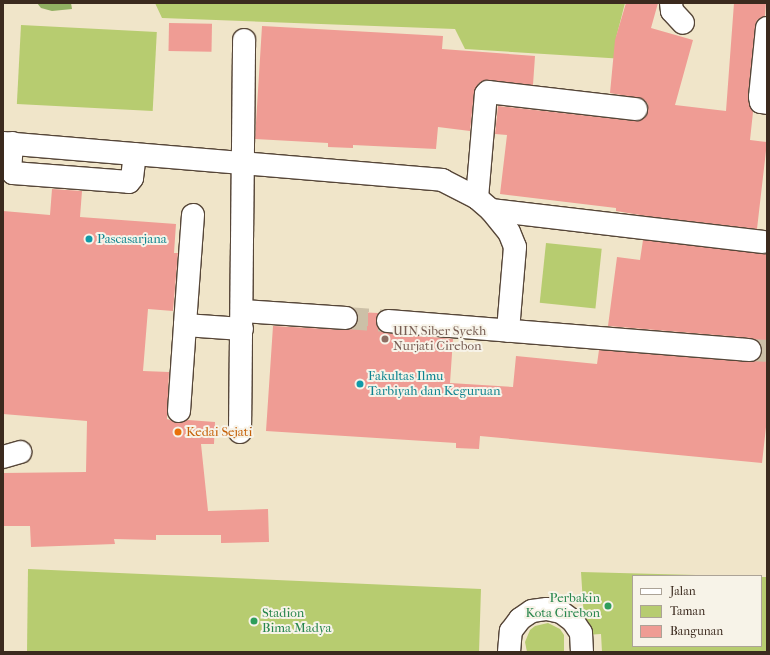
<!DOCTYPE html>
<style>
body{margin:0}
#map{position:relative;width:770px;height:655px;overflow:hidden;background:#f0e5c9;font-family:"IM FELL French Canon",serif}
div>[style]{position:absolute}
.green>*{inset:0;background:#b7cc70;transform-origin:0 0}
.forest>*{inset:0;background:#91b062}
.building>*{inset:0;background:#ef9c94;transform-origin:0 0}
.minor-tunnel>*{height:22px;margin-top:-11px;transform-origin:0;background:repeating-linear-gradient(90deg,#ccc0a7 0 22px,transparent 0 33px)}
.roads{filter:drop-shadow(1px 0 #564638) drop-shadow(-1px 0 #564638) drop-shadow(0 1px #564638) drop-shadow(0 -1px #564638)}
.minor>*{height:22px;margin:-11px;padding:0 11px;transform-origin:11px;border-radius:11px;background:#fff}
.dots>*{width:11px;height:11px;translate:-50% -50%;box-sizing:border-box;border:2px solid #f7f3e8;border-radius:50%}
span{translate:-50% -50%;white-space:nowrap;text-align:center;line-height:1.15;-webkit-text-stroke:4px #f7f3e8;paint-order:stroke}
.culture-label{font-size:13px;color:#0d838f}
.left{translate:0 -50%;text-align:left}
.education-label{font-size:13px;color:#785e54}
.food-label{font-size:13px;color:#c56008}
.leisure-label{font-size:13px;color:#27864d}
.right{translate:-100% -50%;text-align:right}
.frame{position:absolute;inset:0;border:4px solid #3b2a1e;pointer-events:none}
.legend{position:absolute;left:632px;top:575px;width:130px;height:72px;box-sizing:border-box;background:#f7f3e8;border:1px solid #aca397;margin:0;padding:5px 7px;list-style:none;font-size:12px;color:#3b2a1e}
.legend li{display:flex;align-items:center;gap:8px;height:20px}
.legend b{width:20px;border:1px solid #aca397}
</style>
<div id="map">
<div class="green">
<i style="clip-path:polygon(155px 3px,625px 3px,616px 38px,641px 60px,465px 49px,455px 29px,162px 18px)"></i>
<i style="left:21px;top:25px;width:136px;height:79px;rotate:3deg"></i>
<i style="left:546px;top:243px;width:56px;height:60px;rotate:6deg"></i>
<i style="clip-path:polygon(28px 569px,481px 589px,479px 652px,27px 652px)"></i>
<i style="clip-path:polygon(581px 572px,735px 576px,633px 576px,633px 646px,761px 646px,761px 577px,767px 577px,767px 652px,602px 652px,601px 634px,585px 635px)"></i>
<i style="clip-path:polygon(548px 623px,560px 629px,564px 635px,564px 652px,527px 652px,525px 642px,530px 630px,535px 626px)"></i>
</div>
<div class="forest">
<i style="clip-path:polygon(37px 3px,71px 3px,72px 9px,52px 11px,41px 8px)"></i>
</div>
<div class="building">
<i style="clip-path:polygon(626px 3px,658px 3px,651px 28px,693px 40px,675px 105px,726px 111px,734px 3px,766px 3px,765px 16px,757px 20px,755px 27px,748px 96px,753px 112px,750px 140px,767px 142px,757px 229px,646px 216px,616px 211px,616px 208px,500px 194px,507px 135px,495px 134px,498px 106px,635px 121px,646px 116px,648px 104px,643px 99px,610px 93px,615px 40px)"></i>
<i style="left:169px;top:23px;width:43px;height:28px;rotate:1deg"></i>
<i style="clip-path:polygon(262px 26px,443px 36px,442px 49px,535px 56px,533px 85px,489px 80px,479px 83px,474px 93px,470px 131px,438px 127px,436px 149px,353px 145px,353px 148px,328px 147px,328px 143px,255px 139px)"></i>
<i style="clip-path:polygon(52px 189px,82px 191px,80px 217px,176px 224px,174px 253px,178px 253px,173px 311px,148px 309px,143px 371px,169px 372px,167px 419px,179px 423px,188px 420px,215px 422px,214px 444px,201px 444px,208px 511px,268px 509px,269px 542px,221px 543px,221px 535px,156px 535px,156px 540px,114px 539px,115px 544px,31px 547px,30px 526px,3px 526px,3px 473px,86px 472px,87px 421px,3px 414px,3px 211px,50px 215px)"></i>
<i style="clip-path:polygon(643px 240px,767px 254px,767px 418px,762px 463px,480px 436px,479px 449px,456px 448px,456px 443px,266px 431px,273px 326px,346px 330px,357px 325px,357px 312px,378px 313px,377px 326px,387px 333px,453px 339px,450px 383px,513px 387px,516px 356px,597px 364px,599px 350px,749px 362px,760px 357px,761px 345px,751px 338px,608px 326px,617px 257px,640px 260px)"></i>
</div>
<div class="minor-tunnel">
<i style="left:346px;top:318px;width:42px;rotate:4.1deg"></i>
<i style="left:750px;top:350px;width:17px;rotate:3deg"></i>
</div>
<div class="roads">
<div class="minor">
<i style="left:671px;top:3px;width:8px;rotate:83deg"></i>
<i style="left:672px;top:11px;width:16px;rotate:47deg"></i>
<i style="left:767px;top:28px;width:69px;rotate:95.8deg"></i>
<i style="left:760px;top:97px;width:5px;rotate:79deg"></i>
<i style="left:761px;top:102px;width:6px;rotate:9deg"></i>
<i style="left:3px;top:143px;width:441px;rotate:4.8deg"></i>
<i style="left:442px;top:180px;width:39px;rotate:27deg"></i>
<i style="left:477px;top:198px;width:18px;rotate:41deg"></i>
<i style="left:491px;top:210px;width:28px;rotate:51deg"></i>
<i style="left:509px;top:232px;width:16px;rotate:68deg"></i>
<i style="left:515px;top:247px;width:84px;rotate:94.8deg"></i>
<i style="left:12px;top:143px;width:26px;rotate:94deg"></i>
<i style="left:10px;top:169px;width:5px;rotate:53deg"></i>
<i style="left:13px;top:173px;width:116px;rotate:4.4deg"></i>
<i style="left:129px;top:182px;width:5px;rotate:-53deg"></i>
<i style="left:132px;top:178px;width:24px;rotate:-83deg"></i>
<i style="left:477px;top:198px;width:104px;rotate:-85.1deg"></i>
<i style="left:486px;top:94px;width:3px;rotate:-45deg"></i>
<i style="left:488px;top:92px;width:149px;rotate:6.6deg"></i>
<i style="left:491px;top:210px;width:274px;rotate:6.7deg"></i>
<i style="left:193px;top:215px;width:110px;rotate:94.2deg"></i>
<i style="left:185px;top:325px;width:57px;rotate:4deg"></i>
<i style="left:243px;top:311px;width:103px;rotate:3.9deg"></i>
<i style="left:388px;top:321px;width:363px;rotate:4.6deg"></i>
<i style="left:179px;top:411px;width:86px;rotate:-86deg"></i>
<i style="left:240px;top:432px;width:392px;rotate:-89.4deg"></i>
<i style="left:3px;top:457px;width:18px;rotate:-16deg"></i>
<i style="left:509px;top:652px;width:21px;rotate:-85deg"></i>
<i style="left:511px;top:631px;width:15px;rotate:-53deg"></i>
<i style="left:520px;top:619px;width:14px;rotate:-34deg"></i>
<i style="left:532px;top:611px;width:15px;rotate:-8deg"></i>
<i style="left:547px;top:609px;width:14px;rotate:12deg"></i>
<i style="left:561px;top:612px;width:15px;rotate:37deg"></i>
<i style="left:573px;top:621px;width:14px;rotate:56deg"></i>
<i style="left:581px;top:633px;width:19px;rotate:87deg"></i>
</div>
</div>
<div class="dots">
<i style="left:89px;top:239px;background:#0f9aa8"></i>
<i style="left:385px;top:339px;background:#8d6e63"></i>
<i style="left:360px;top:384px;background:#0f9aa8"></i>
<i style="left:178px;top:432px;background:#e8710a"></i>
<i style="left:608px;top:606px;background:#2e9e5b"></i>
<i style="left:254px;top:621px;background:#2e9e5b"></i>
</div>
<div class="culture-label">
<span class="left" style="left:97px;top:239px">Pascasarjana</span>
<span class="left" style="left:368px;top:384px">Fakultas Ilmu<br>Tarbiyah dan Keguruan</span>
</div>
<div class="education-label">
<span class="left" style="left:393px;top:339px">UIN Siber Syekh<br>Nurjati Cirebon</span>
</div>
<div class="food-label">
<span class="left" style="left:186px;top:432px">Kedai Sejati</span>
</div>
<div class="leisure-label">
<span class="right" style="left:600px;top:606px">Perbakin<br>Kota Cirebon</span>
<span class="left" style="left:262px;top:621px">Stadion<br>Bima Madya</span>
</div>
<div class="frame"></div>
<ul class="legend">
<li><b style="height:5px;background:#fff"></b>Jalan</li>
<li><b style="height:11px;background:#b7cc70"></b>Taman</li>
<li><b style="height:11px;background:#ef9c94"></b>Bangunan</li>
</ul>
</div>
